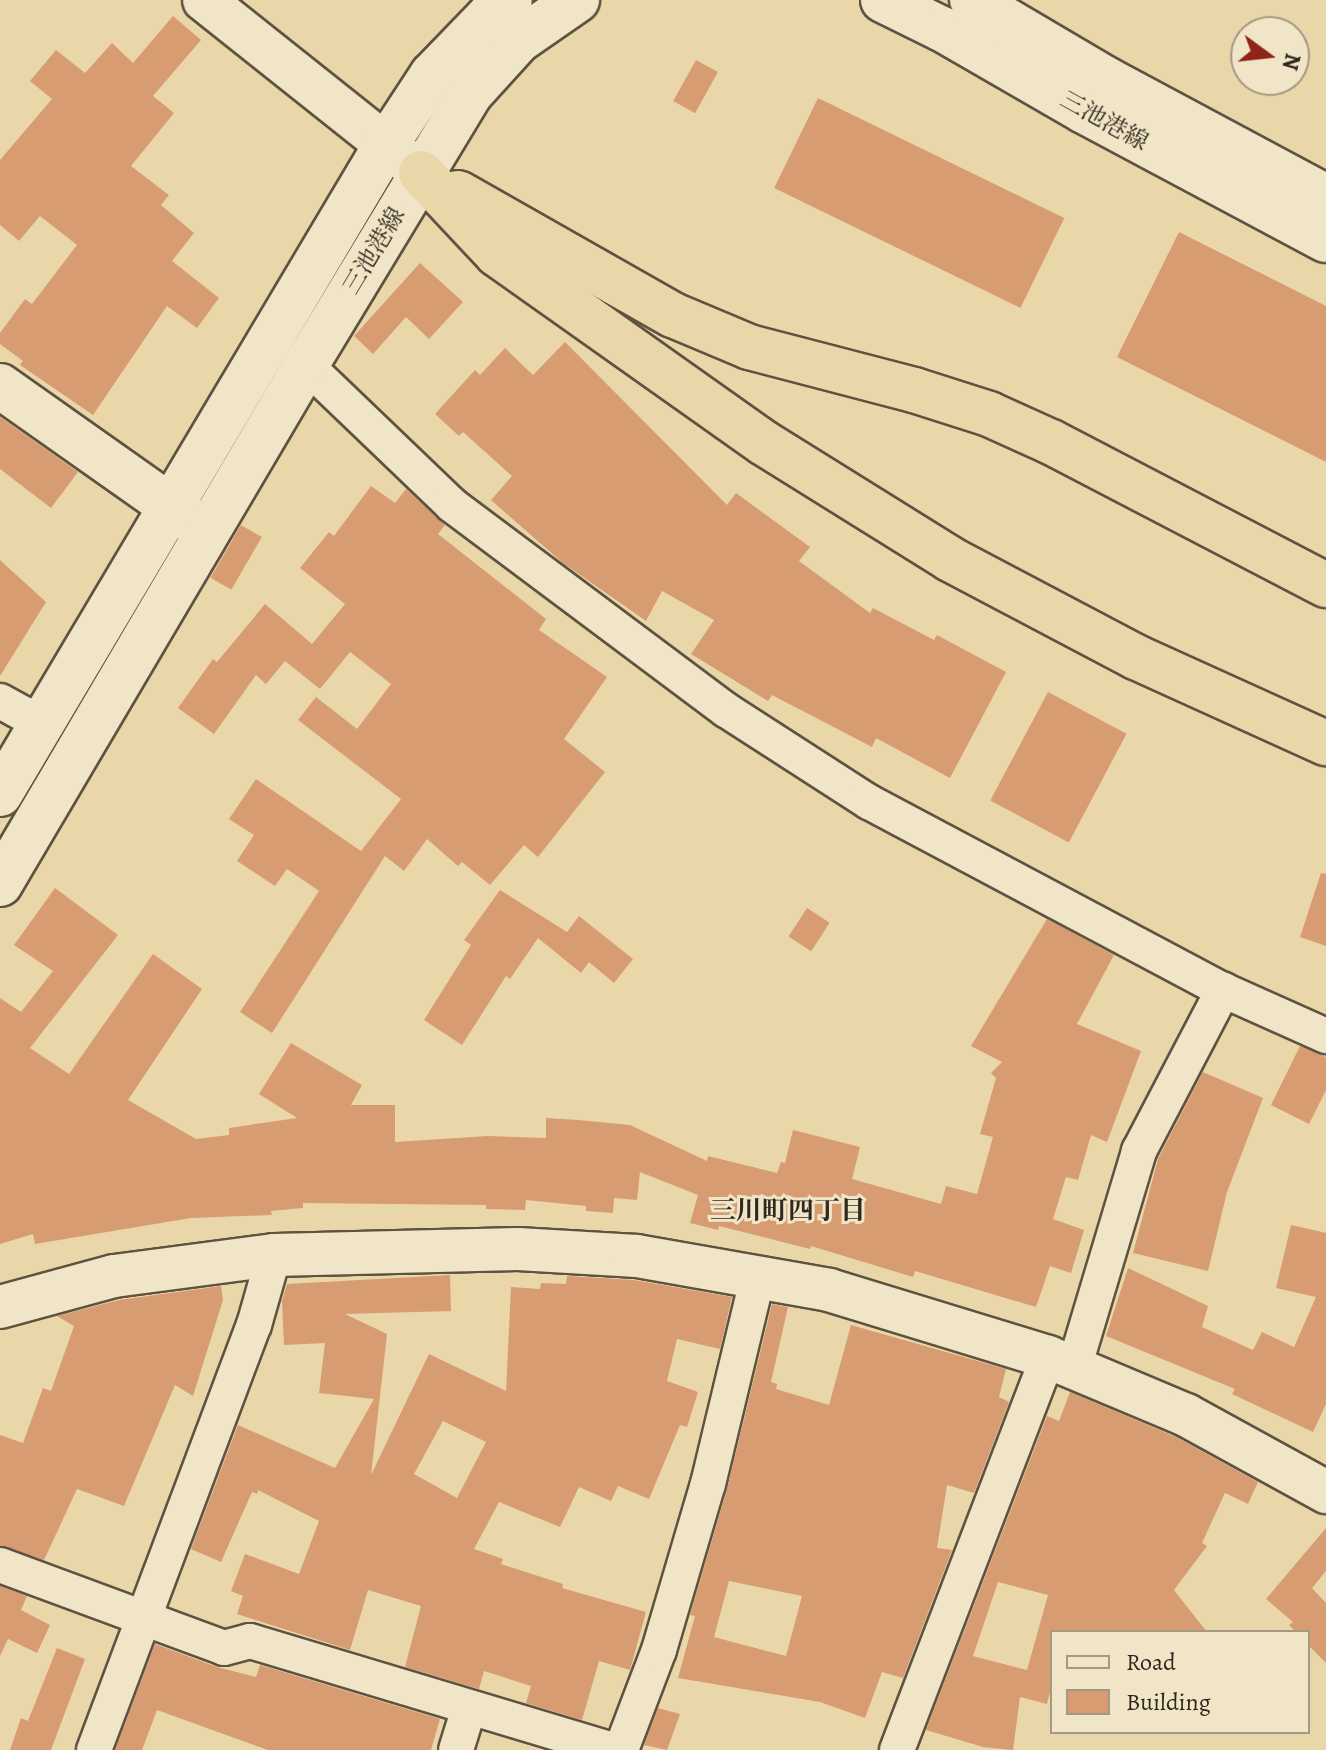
<!DOCTYPE html>
<meta charset="utf-8">
<style>
body{margin:0}
#map{position:relative;width:1326px;height:1750px;overflow:hidden;background:#ead7a9;font-family:Alegreya,"Noto Serif JP",serif}
div>[style]{position:absolute}
.building>*{inset:0;background:#d79c72;transform-origin:0 0}
.roads{filter:drop-shadow(2px 0 #5e5341) drop-shadow(-2px 0 #5e5341) drop-shadow(0 2px #5e5341) drop-shadow(0 -2px #5e5341)}
.minor>*{height:34px;margin:-17px;padding:0 17px;transform-origin:17px;border-radius:17px;background:#f1e5c7}
.tertiary>*{height:42px;margin:-21px;padding:0 21px;transform-origin:21px;border-radius:21px;background:#f1e5c7}
.secondary>*{height:44px;margin:-22px;padding:0 22px;transform-origin:22px;border-radius:22px;background:#f1e5c7}
.motorway>*{height:44px;margin:-22px;padding:0 22px;transform-origin:22px;border-radius:22px;background:#ead7a9}
span{translate:-50% -50%;white-space:nowrap;text-align:center;line-height:1.15;-webkit-text-stroke:6px #f1e5c7;paint-order:stroke}
.street-label{font-size:24px;color:#30271e}
.neighbourhood-label{font-size:26px;color:#30271e;font-weight:700}
.legend{position:absolute;left:1050px;top:1630px;width:260px;height:104px;box-sizing:border-box;background:#f1e5c7;border:2px solid #a49983;margin:0;padding:10px 14px;list-style:none;font-size:24px;color:#30271e}
.legend li{display:flex;align-items:center;gap:16px;height:40px}
.legend b{width:40px;border:2px solid #a49983}
.north{position:absolute;left:1230px;top:16px;width:80px;height:80px;box-sizing:border-box;background:#f1e5c7;border:2px solid #a49983;border-radius:50%;rotate:105deg;font-size:22px;font-weight:700;line-height:32px;text-align:center;color:#30271e}
.north::after{content:'';display:block;margin:auto;width:28px;height:36px;background:#8f2418;clip-path:polygon(50% 0,100% 100%,50% 72%,0 100%)}
</style>
<div id="map">
<div class="building">
<i style="clip-path:polygon(173px 16px,201px 40px,153px 96px,174px 113px,131px 166px,169px 195px,161px 205px,194px 233px,172px 261px,219px 298px,197px 328px,167px 306px,93px 415px,20px 365px,23px 361px,0 344px,0 333px,25px 299px,32px 304px,77px 245px,40px 216px,19px 241px,0 225px,0 160px,52px 99px,30px 81px,56px 50px,85px 73px,112px 43px,133px 63px)"></i>
<i style="left:696px;top:60px;width:25px;height:47px;rotate:29deg"></i>
<i style="left:818px;top:98px;width:274px;height:100px;rotate:26deg"></i>
<i style="clip-path:polygon(1179px 232px,1326px 306px,1326px 462px,1117px 357px)"></i>
<i style="clip-path:polygon(420px 263px,463px 302px,429px 339px,406px 317px,373px 354px,354px 336px)"></i>
<i style="clip-path:polygon(565px 342px,727px 505px,736px 493px,810px 547px,799px 561px,870px 613px,873px 608px,934px 640px,937px 635px,1006px 672px,950px 778px,876px 738px,872px 747px,772px 695px,768px 701px,691px 654px,714px 620px,662px 591px,646px 621px,563px 563px,491px 500px,512px 476px,463px 432px,459px 436px,435px 414px,475px 370px,480px 375px,505px 348px,533px 375px)"></i>
<i style="clip-path:polygon(0 417px,78px 472px,51px 508px,0 469px)"></i>
<i style="clip-path:polygon(371px 486px,395px 503px,406px 489px,445px 525px,438px 534px,546px 619px,539px 630px,607px 677px,564px 739px,605px 772px,538px 857px,524px 845px,490px 885px,462px 862px,458px 866px,427px 839px,404px 871px,385px 856px,272px 1033px,240px 1012px,319px 891px,287px 869px,275px 886px,237px 861px,254px 835px,229px 819px,256px 779px,361px 851px,401px 799px,298px 720px,316px 697px,357px 729px,391px 684px,350px 652px,320px 689px,285px 661px,266px 684px,256px 675px,214px 734px,178px 708px,213px 659px,217px 662px,265px 604px,312px 644px,345px 604px,300px 568px,329px 532px,334px 536px)"></i>
<i style="left:241px;top:525px;width:24px;height:61px;rotate:30deg"></i>
<i style="clip-path:polygon(0 560px,46px 602px,0 676px)"></i>
<i style="left:1048px;top:692px;width:89px;height:123px;rotate:28deg"></i>
<i style="clip-path:polygon(1321px 873px,1326px 874px,1326px 946px,1300px 937px)"></i>
<i style="clip-path:polygon(55px 888px,118px 935px,30px 1048px,69px 1074px,153px 954px,202px 989px,128px 1100px,196px 1139px,229px 1135px,229px 1128px,297px 1118px,259px 1094px,291px 1043px,362px 1085px,351px 1105px,395px 1105px,395px 1142px,488px 1136px,546px 1138px,546px 1118px,578px 1120px,630px 1125px,707px 1161px,708px 1156px,777px 1173px,781px 1162px,785px 1163px,793px 1130px,860px 1147px,852px 1179px,941px 1204px,946px 1186px,977px 1194px,993px 1137px,980px 1134px,996px 1078px,991px 1073px,1002px 1062px,971px 1046px,1047px 919px,1114px 955px,1077px 1024px,1141px 1051px,1107px 1142px,1091px 1135px,1078px 1180px,1066px 1177px,1053px 1219px,1084px 1230px,1071px 1273px,1050px 1266px,1036px 1307px,915px 1271px,913px 1277px,811px 1246px,810px 1249px,719px 1226px,718px 1230px,690px 1223px,698px 1195px,640px 1172px,637px 1200px,614px 1198px,613px 1213px,586px 1211px,586px 1206px,526px 1200px,525px 1210px,486px 1209px,486px 1205px,303px 1203px,303px 1208px,271px 1211px,272px 1215px,191px 1218px,35px 1244px,33px 1234px,0 1244px,0 998px,21px 1012px,53px 971px,14px 945px)"></i>
<i style="clip-path:polygon(500px 890px,567px 932px,579px 916px,633px 959px,614px 983px,589px 962px,581px 973px,538px 938px,510px 979px,506px 976px,462px 1045px,424px 1020px,471px 945px,464px 940px)"></i>
<i style="left:807px;top:908px;width:27px;height:34px;rotate:33deg"></i>
<i style="clip-path:polygon(1300px 1046px,1326px 1057px,1326px 1090px,1309px 1124px,1271px 1105px)"></i>
<i style="clip-path:polygon(1203px 1072px,1263px 1098px,1227px 1192px,1208px 1271px,1133px 1253px,1158px 1159px)"></i>
<i style="clip-path:polygon(1291px 1225px,1326px 1233px,1326px 1404px,1313px 1432px,1232px 1394px,1235px 1389px,1106px 1336px,1128px 1268px,1208px 1306px,1202px 1327px,1253px 1350px,1262px 1332px,1294px 1347px,1316px 1297px,1276px 1288px)"></i>
<i style="clip-path:polygon(evenodd,450px 1275px,451px 1311px,345px 1314px,387px 1334px,371px 1475px,429px 1354px,506px 1391px,511px 1287px,540px 1289px,541px 1283px,566px 1284px,567px 1276px,634px 1280px,732px 1297px,720px 1349px,677px 1339px,667px 1381px,698px 1392px,687px 1427px,680px 1425px,649px 1499px,618px 1486px,611px 1501px,579px 1487px,560px 1527px,499px 1502px,474px 1549px,503px 1559px,501px 1564px,563px 1584px,562px 1588px,646px 1612px,630px 1670px,599px 1661px,582px 1720px,526px 1703px,531px 1686px,484px 1671px,479px 1689px,405px 1667px,421px 1606px,368px 1590px,350px 1650px,237px 1614px,243px 1596px,231px 1591px,245px 1554px,299px 1574px,319px 1521px,258px 1490px,257px 1494px,252px 1492px,221px 1562px,191px 1549px,238px 1425px,335px 1468px,374px 1399px,319px 1393px,325px 1343px,284px 1345px,282px 1301px,287px 1284px,450px 1275px,443px 1421px,486px 1442px,457px 1498px,414px 1474px,443px 1421px)"></i>
<i style="clip-path:polygon(221px 1286px,223px 1300px,193px 1396px,175px 1385px,124px 1506px,77px 1489px,44px 1560px,0 1546px,0 1435px,23px 1443px,43px 1388px,51px 1391px,74px 1326px,57px 1316px,119px 1300px)"></i>
<i style="clip-path:polygon(evenodd,772px 1304px,788px 1307px,771px 1382px,777px 1384px,776px 1389px,829px 1405px,851px 1325px,1006px 1369px,999px 1397px,1009px 1402px,974px 1493px,947px 1485px,937px 1548px,952px 1550px,903px 1678px,882px 1672px,865px 1718px,820px 1702px,678px 1678px,695px 1616px,690px 1615px,727px 1489px,772px 1304px,729px 1581px,802px 1596px,786px 1656px,714px 1637px,729px 1581px)"></i>
<i style="clip-path:polygon(evenodd,1070px 1392px,1176px 1437px,1258px 1482px,1248px 1504px,1225px 1493px,1202px 1543px,1207px 1546px,1174px 1590px,1207px 1632px,1052px 1632px,1052px 1684px,1047px 1704px,1020px 1697px,1013px 1750px,983px 1747px,926px 1730px,1047px 1416px,1059px 1421px,1070px 1392px,998px 1582px,1048px 1595px,1027px 1670px,973px 1656px,998px 1582px)"></i>
<i style="clip-path:polygon(1326px 1528px,1326px 1571px,1312px 1588px,1326px 1603px,1326px 1663px,1308px 1645px,1308px 1632px,1296px 1632px,1289px 1625px,1293px 1622px,1266px 1599px)"></i>
<i style="clip-path:polygon(0 1586px,27px 1596px,21px 1610px,50px 1625px,37px 1653px,8px 1639px,0 1656px)"></i>
<i style="clip-path:polygon(155px 1644px,217px 1667px,256px 1677px,260px 1665px,440px 1719px,431px 1750px,268px 1750px,157px 1710px,142px 1750px,115px 1750px)"></i>
<i style="clip-path:polygon(57px 1648px,85px 1659px,51px 1750px,10px 1750px,21px 1718px,28px 1721px)"></i>
<i style="clip-path:polygon(658px 1708px,680px 1714px,667px 1750px,644px 1745px)"></i>
</div>
<div class="roads">
<div class="minor">
<i style="left:306px;top:365px;width:202px;rotate:43.8deg"></i>
<i style="left:452px;top:505px;width:342px;rotate:36.8deg"></i>
<i style="left:726px;top:710px;width:170px;rotate:32.8deg"></i>
<i style="left:869px;top:802px;width:401px;rotate:28deg"></i>
<i style="left:1223px;top:990px;width:113px;rotate:24.1deg"></i>
<i style="left:0;top:701px;width:48px;rotate:28.7deg"></i>
<i style="left:1074px;top:1368px;width:227px;rotate:-73.3deg"></i>
<i style="left:1139px;top:1151px;width:182px;rotate:-62.4deg"></i>
<i style="left:0;top:1565px;width:239px;rotate:20.3deg"></i>
<i style="left:224px;top:1648px;width:27px;rotate:-15deg"></i>
<i style="left:250px;top:1641px;width:379px;rotate:16.7deg"></i>
<i style="left:94px;top:1750px;width:454px;rotate:-69.4deg"></i>
<i style="left:254px;top:1325px;width:73px;rotate:-74.1deg"></i>
<i style="left:456px;top:1750px;width:44px;rotate:-72.8deg"></i>
<i style="left:621px;top:1750px;width:107px;rotate:-69.2deg"></i>
<i style="left:659px;top:1650px;width:173px;rotate:-73.6deg"></i>
<i style="left:708px;top:1484px;width:214px;rotate:-76.5deg"></i>
<i style="left:897px;top:1750px;width:421px;rotate:-69deg"></i>
</div>
<div class="tertiary">
<i style="left:204px;top:0;width:268px;rotate:38.5deg"></i>
<i style="left:0;top:1307px;width:118px;rotate:-15.2deg"></i>
<i style="left:114px;top:1276px;width:161px;rotate:-7.5deg"></i>
<i style="left:274px;top:1255px;width:244px;rotate:-1.4deg"></i>
<i style="left:518px;top:1249px;width:119px;rotate:3.4deg"></i>
<i style="left:637px;top:1256px;width:195px;rotate:10deg"></i>
<i style="left:829px;top:1290px;width:229px;rotate:17deg"></i>
<i style="left:1048px;top:1357px;width:150px;rotate:22.8deg"></i>
<i style="left:1186px;top:1415px;width:160px;rotate:28.8deg"></i>
</div>
<div class="secondary">
<i style="left:883px;top:0;width:66px;rotate:26.2deg"></i>
<i style="left:942px;top:29px;width:164px;rotate:30deg"></i>
<i style="left:1084px;top:111px;width:274px;rotate:28.1deg"></i>
<i style="left:972px;top:0;width:156px;rotate:30.5deg"></i>
<i style="left:1106px;top:79px;width:250px;rotate:28.2deg"></i>
<i style="left:0;top:386px;width:237px;rotate:35.2deg"></i>
<i style="left:0;top:794px;width:755px;rotate:-59.26deg"></i>
<i style="left:386px;top:145px;width:84px;rotate:-56.7deg"></i>
<i style="left:432px;top:75px;width:82px;rotate:-46deg"></i>
<i style="left:489px;top:16px;width:26px;rotate:-37deg"></i>
<i style="left:0;top:884px;width:602px;rotate:-59.48deg"></i>
<i style="left:306px;top:365px;width:317px;rotate:-58.8deg"></i>
<i style="left:470px;top:94px;width:72px;rotate:-47.8deg"></i>
<i style="left:518px;top:41px;width:72px;rotate:-34.8deg"></i>
</div>
<div class="motorway">
<i style="left:421px;top:173px;width:111px;rotate:46.8deg"></i>
<i style="left:497px;top:254px;width:327px;rotate:35.3deg"></i>
<i style="left:764px;top:443px;width:219px;rotate:31.9deg"></i>
<i style="left:950px;top:559px;width:210px;rotate:27.8deg"></i>
<i style="left:1136px;top:657px;width:209px;rotate:24.4deg"></i>
<i style="left:458px;top:193px;width:247px;rotate:29.6deg"></i>
<i style="left:673px;top:315px;width:82px;rotate:22.8deg"></i>
<i style="left:749px;top:347px;width:171px;rotate:14.6deg"></i>
<i style="left:914px;top:390px;width:79px;rotate:17.7deg"></i>
<i style="left:989px;top:414px;width:68px;rotate:24.3deg"></i>
<i style="left:1051px;top:442px;width:310px;rotate:27.5deg"></i>
</div>
</div>
<div class="street-label">
<span style="left:1104px;top:121px;rotate:29deg">三池港線</span>
<span style="left:374px;top:251px;rotate:-59deg">三池港線</span>
</div>
<div class="neighbourhood-label">
<span style="left:788px;top:1211px">三川町四丁目</span>
</div>
<ul class="legend">
<li><b style="height:10px;background:#f1e5c7"></b>Road</li>
<li><b style="height:22px;background:#d79c72"></b>Building</li>
</ul>
<div class="north">N</div>
</div>
